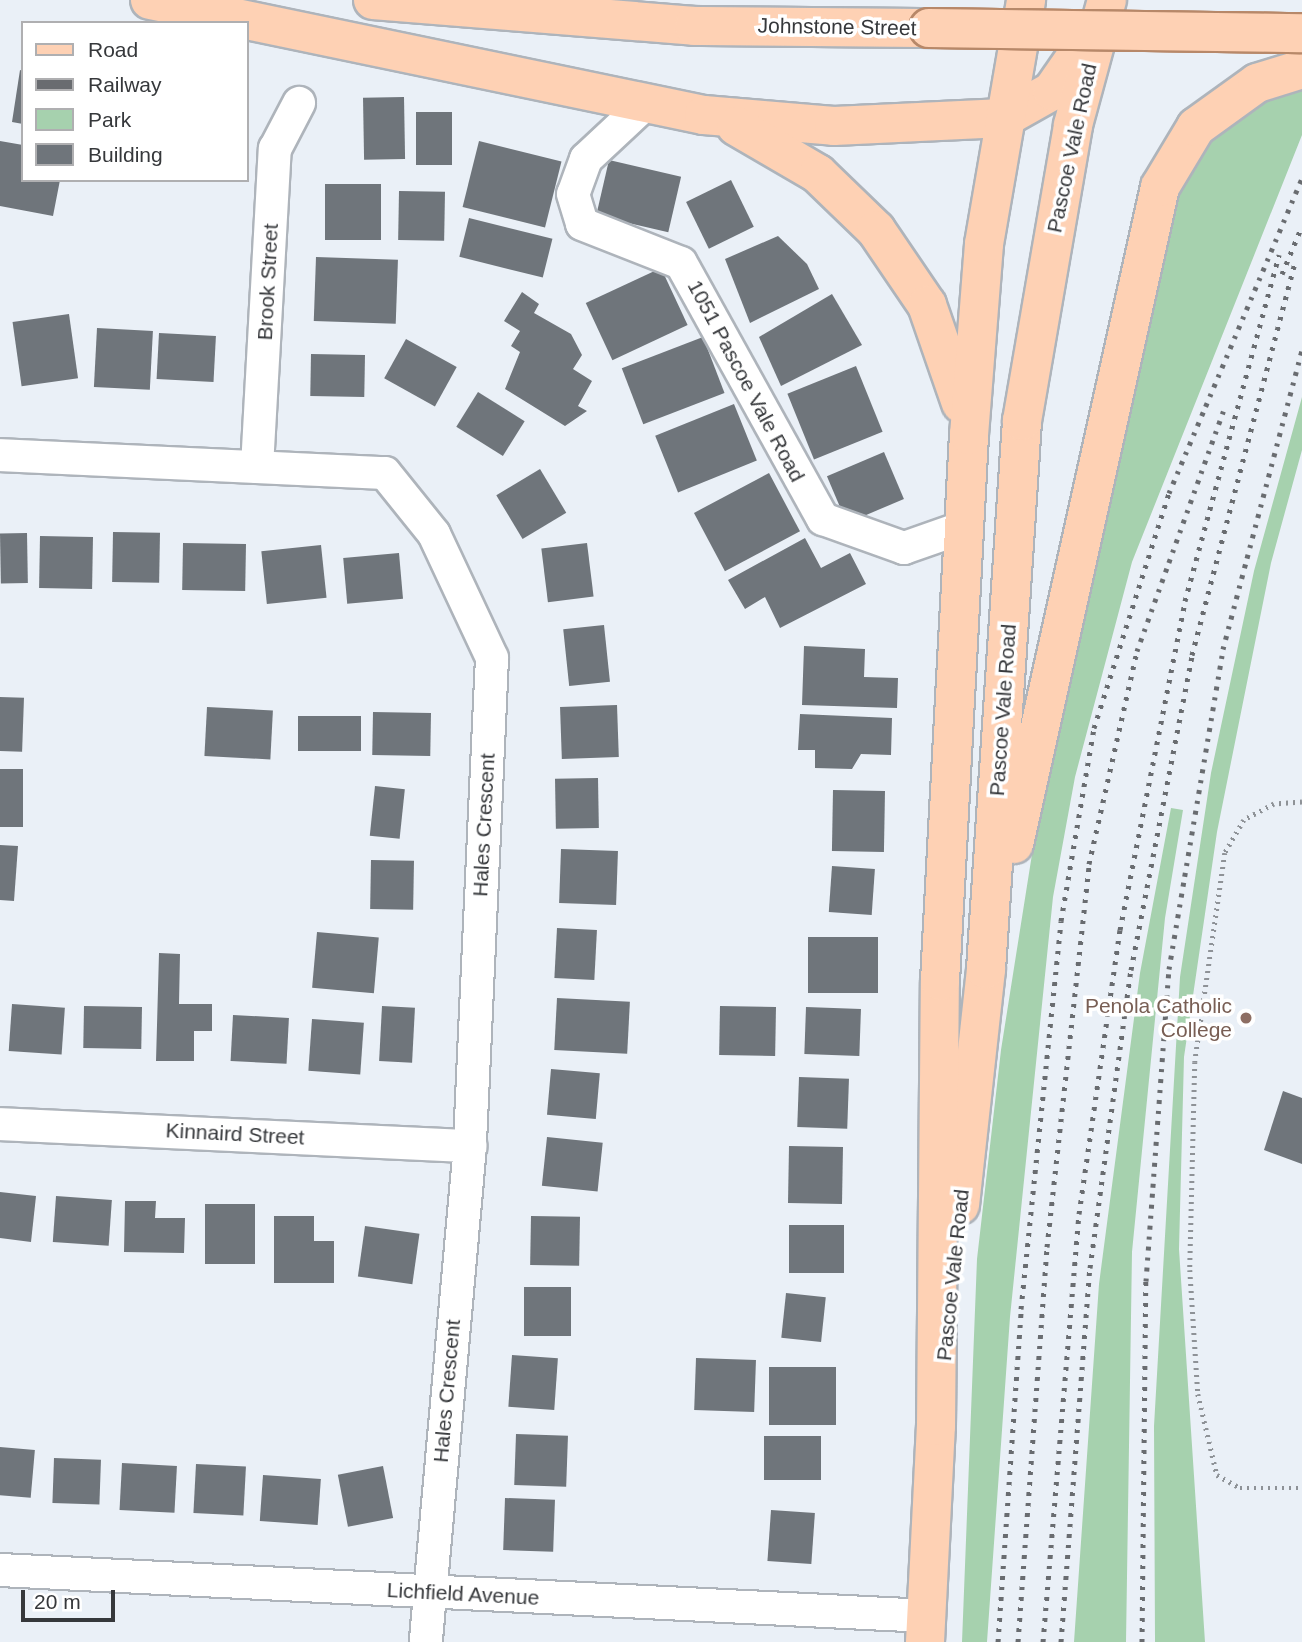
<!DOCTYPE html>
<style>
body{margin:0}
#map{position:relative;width:1302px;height:1642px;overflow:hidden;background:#eaf0f7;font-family:Helvetica,sans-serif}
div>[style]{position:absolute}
.green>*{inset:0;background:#a6d1ae}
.building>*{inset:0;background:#6f757b;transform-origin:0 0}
.path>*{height:4.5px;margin-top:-2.25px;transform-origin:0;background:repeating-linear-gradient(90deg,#8e9297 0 2px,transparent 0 7px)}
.roads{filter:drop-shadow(2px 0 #aeb4bb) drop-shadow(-2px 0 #aeb4bb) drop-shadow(0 2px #aeb4bb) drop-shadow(0 -2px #aeb4bb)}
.minor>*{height:32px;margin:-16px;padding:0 16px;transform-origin:16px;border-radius:16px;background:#fff}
.major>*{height:38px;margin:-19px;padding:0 19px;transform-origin:19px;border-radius:19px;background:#fed1b4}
.rail>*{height:5px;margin-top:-2.5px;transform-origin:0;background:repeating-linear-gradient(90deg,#696c70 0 3.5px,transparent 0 10.5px)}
.bridges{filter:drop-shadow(2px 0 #b78869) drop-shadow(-2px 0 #b78869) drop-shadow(0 2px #b78869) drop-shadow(0 -2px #b78869)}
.major-bridge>*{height:38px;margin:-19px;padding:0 19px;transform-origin:19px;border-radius:19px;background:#fed1b4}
.dots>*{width:19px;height:19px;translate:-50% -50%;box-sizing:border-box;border:4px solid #fff;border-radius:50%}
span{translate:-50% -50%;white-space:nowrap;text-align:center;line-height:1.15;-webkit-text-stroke:7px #fff;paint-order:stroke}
.street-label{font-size:21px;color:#36383b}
.education-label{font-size:21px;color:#785e54}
.right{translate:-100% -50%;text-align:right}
.legend{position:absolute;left:21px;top:21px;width:228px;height:161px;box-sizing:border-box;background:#fff;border:2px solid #afafb1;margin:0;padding:9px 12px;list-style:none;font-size:21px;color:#36383b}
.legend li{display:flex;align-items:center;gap:14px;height:35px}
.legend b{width:35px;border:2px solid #afafb1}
.scale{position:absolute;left:21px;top:1590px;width:94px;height:32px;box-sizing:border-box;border:4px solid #36383b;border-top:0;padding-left:9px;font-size:21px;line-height:24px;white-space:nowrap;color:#36383b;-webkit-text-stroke:5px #fff;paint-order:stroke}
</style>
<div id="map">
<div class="green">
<i style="clip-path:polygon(1302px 78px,1302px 135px,1132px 562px,1075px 777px,1053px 897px,1010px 1317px,987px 1642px,962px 1642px,977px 1259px,1001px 1050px,1042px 791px,1173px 193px,1219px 126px)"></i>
<i style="clip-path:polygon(1302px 397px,1302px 450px,1271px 563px,1217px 832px,1184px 1057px,1179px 1249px,1205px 1642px,1155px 1642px,1154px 1426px,1180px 977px,1211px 773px,1254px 571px)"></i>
<i style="clip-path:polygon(1171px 808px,1183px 810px,1165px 918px,1132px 1252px,1126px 1642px,1074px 1642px,1099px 1284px,1140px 973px)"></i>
</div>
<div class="building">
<i style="clip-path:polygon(20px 70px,23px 71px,23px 124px,12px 122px)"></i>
<i style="left:404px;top:97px;width:62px;height:41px;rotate:89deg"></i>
<i style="left:416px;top:112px;width:36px;height:53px"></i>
<i style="clip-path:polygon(0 141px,23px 145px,23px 180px,60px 180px,53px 216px,0 206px)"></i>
<i style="left:479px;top:141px;width:85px;height:68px;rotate:14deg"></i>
<i style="left:609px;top:160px;width:74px;height:57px;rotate:13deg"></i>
<i style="left:731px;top:180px;width:52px;height:50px;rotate:64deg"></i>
<i style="left:325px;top:184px;width:56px;height:56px"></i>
<i style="left:399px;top:191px;width:46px;height:49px;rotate:1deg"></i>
<i style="left:469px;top:218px;width:86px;height:40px;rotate:14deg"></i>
<i style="clip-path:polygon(778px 236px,807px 264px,819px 289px,750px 323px,725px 259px)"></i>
<i style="left:316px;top:257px;width:82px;height:64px;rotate:2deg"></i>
<i style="left:661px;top:268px;width:63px;height:83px;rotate:65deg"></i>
<i style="clip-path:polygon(522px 292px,539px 304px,534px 313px,571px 334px,582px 355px,573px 369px,592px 381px,578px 406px,587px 411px,565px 426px,505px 389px,520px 352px,511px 346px,520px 331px,504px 321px)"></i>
<i style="clip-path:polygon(832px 294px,862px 345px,781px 386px,759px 337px)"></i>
<i style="left:69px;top:314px;width:65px;height:57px;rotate:82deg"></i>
<i style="left:97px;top:328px;width:56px;height:59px;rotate:3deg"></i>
<i style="left:159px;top:333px;width:57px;height:46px;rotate:3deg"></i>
<i style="left:703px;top:337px;width:60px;height:87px;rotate:69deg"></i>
<i style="left:406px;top:339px;width:58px;height:45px;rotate:29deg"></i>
<i style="left:311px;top:354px;width:54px;height:42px;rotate:1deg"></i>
<i style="left:856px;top:366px;width:71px;height:74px;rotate:68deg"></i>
<i style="left:478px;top:392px;width:55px;height:41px;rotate:32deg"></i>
<i style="left:734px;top:404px;width:61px;height:85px;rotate:68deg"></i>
<i style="left:884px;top:452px;width:51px;height:62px;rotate:67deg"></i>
<i style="left:540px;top:469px;width:51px;height:51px;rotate:59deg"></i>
<i style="left:769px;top:473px;width:66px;height:85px;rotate:62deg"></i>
<i style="left:113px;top:532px;width:47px;height:50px;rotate:1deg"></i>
<i style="left:27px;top:533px;width:50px;height:27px;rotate:89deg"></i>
<i style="left:40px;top:536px;width:53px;height:52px;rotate:1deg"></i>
<i style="clip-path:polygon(805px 538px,821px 568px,850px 553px,866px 584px,780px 628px,765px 597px,745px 609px,728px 580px)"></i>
<i style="left:183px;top:543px;width:63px;height:47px;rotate:1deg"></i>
<i style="left:587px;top:543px;width:54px;height:46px;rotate:83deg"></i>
<i style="left:321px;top:545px;width:53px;height:60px;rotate:84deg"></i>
<i style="left:399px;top:553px;width:46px;height:56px;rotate:85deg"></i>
<i style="left:604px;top:625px;width:57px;height:41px;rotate:84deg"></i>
<i style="clip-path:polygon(804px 646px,865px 649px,864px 677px,898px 678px,897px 708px,802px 705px)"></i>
<i style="left:0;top:697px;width:24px;height:54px;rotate:2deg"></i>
<i style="left:617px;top:705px;width:52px;height:57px;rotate:88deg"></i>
<i style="left:207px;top:707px;width:66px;height:49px;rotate:3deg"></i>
<i style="left:373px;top:712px;width:58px;height:43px;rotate:1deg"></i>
<i style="clip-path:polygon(800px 714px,892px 718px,891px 755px,861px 754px,852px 769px,815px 768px,815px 750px,798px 750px)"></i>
<i style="left:298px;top:716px;width:63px;height:35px"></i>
<i style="left:0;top:769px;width:23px;height:58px"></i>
<i style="left:598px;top:778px;width:50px;height:43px;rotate:89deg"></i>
<i style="left:375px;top:786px;width:30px;height:50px;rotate:6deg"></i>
<i style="left:833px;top:790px;width:52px;height:61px;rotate:1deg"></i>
<i style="clip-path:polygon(0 845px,18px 846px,14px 901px,0 900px)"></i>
<i style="left:561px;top:849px;width:57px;height:54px;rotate:2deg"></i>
<i style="left:371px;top:860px;width:43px;height:49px;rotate:1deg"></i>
<i style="left:832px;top:866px;width:43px;height:46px;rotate:4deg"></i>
<i style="left:557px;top:928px;width:40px;height:50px;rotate:3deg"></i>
<i style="left:317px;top:932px;width:62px;height:56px;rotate:5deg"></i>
<i style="left:878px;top:937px;width:56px;height:70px;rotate:90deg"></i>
<i style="clip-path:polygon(159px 953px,180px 954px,179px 1004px,212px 1004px,212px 1031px,194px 1031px,194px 1061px,156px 1061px)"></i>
<i style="left:557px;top:998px;width:73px;height:52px;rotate:3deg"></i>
<i style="left:12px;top:1004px;width:53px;height:47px;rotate:4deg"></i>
<i style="left:84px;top:1006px;width:58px;height:42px;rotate:1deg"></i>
<i style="left:382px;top:1006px;width:33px;height:55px;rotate:3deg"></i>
<i style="left:720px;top:1006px;width:56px;height:49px;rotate:1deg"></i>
<i style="left:806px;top:1007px;width:55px;height:47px;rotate:2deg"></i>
<i style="left:233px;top:1015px;width:56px;height:46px;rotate:3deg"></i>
<i style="left:312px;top:1019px;width:52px;height:52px;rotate:4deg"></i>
<i style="left:551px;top:1069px;width:49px;height:46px;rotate:5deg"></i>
<i style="left:799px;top:1077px;width:50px;height:50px;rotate:2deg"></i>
<i style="clip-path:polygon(1283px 1091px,1302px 1098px,1302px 1164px,1264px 1150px)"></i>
<i style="left:547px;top:1137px;width:56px;height:49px;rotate:6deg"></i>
<i style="left:789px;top:1146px;width:54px;height:57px;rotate:1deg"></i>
<i style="clip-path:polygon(0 1192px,36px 1196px,31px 1242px,0 1238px)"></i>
<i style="left:56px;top:1196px;width:56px;height:46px;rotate:4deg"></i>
<i style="clip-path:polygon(125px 1201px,156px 1201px,155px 1218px,185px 1218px,184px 1253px,124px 1252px)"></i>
<i style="left:205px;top:1204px;width:50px;height:60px"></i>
<i style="clip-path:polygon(274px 1216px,314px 1216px,314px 1241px,334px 1241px,334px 1283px,274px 1283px)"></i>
<i style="left:531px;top:1216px;width:49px;height:49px;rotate:1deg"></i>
<i style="left:789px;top:1225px;width:55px;height:48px"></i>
<i style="left:365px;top:1226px;width:55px;height:51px;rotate:8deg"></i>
<i style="left:524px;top:1287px;width:47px;height:49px"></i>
<i style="left:786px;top:1293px;width:40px;height:45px;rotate:6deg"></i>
<i style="left:512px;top:1355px;width:46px;height:52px;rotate:4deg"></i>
<i style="left:696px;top:1358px;width:60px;height:52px;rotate:2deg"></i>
<i style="left:769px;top:1367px;width:67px;height:58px"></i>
<i style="left:516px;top:1434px;width:52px;height:51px;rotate:2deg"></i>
<i style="left:764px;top:1436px;width:57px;height:44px"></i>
<i style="left:0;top:1447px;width:35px;height:48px;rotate:5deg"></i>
<i style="left:54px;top:1458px;width:47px;height:45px;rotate:2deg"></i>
<i style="left:122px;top:1463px;width:55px;height:47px;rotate:3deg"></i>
<i style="left:196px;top:1464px;width:50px;height:49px;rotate:3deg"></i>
<i style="left:383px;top:1466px;width:53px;height:46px;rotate:79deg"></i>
<i style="left:263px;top:1475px;width:58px;height:46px;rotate:4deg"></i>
<i style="left:505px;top:1498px;width:50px;height:52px;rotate:2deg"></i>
<i style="left:771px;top:1510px;width:44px;height:51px;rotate:4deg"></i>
</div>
<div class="path">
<i style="left:1302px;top:802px;width:28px;rotate:176deg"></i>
<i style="left:1274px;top:804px;width:34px;rotate:152deg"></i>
<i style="left:1244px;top:820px;width:38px;rotate:120deg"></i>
<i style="left:1225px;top:853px;width:211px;rotate:98.2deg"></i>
<i style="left:1195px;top:1062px;width:208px;rotate:91.4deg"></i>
<i style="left:1190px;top:1270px;width:124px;rotate:86.3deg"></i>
<i style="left:1198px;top:1394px;width:83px;rotate:76.8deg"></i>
<i style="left:1217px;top:1475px;width:26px;rotate:29deg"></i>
<i style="left:1240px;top:1488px;width:62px"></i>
</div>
<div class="roads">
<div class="minor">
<i style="left:646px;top:103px;width:82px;rotate:137deg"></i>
<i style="left:586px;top:159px;width:37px;rotate:110deg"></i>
<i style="left:573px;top:194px;width:31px;rotate:73deg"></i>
<i style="left:582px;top:224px;width:106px;rotate:21.5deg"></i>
<i style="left:681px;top:263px;width:293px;rotate:61deg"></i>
<i style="left:823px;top:519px;width:86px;rotate:19.7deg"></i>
<i style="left:904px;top:548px;width:64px;rotate:-19.3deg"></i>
<i style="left:0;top:455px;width:385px;rotate:2.7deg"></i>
<i style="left:385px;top:473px;width:78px;rotate:51.2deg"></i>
<i style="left:434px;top:534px;width:137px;rotate:64.9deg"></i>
<i style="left:492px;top:658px;width:488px;rotate:92.6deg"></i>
<i style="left:470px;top:1146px;width:498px;rotate:95.1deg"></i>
<i style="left:257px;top:467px;width:319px;rotate:-86.8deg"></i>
<i style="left:275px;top:149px;width:52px;rotate:-62.4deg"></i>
<i style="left:0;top:1124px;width:471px;rotate:2.7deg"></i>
<i style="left:0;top:1570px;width:927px;rotate:2.84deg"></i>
</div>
<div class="major">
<i style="left:150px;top:0;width:566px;rotate:11.73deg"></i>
<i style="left:704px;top:115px;width:130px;rotate:4.8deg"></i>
<i style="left:834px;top:126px;width:170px;rotate:-2.7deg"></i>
<i style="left:1004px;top:118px;width:55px;rotate:-29.4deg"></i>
<i style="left:1052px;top:91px;width:60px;rotate:-55.2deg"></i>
<i style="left:373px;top:0;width:322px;rotate:4.6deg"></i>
<i style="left:694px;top:26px;width:235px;rotate:0.5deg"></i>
<i style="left:736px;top:126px;width:95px;rotate:30.3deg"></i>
<i style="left:818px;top:174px;width:81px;rotate:44deg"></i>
<i style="left:876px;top:230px;width:91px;rotate:55.8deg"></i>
<i style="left:927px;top:305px;width:104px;rotate:70.9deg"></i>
<i style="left:1014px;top:844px;width:673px;rotate:-77.47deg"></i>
<i style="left:1160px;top:187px;width:70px;rotate:-59deg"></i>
<i style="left:1196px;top:127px;width:75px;rotate:-35.8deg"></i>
<i style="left:1257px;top:83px;width:47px;rotate:-17.3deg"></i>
<i style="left:960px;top:1205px;width:237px;rotate:-83.7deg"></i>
<i style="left:986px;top:969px;width:549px;rotate:-86.24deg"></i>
<i style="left:1022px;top:421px;width:300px;rotate:-80.2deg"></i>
<i style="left:1073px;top:125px;width:130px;rotate:-74.8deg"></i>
<i style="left:925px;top:1642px;width:216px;rotate:-87.1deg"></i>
<i style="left:936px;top:1426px;width:445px;rotate:-89.5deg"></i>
<i style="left:940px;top:981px;width:547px;rotate:-86.96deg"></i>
<i style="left:969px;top:435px;width:192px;rotate:-85.5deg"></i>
<i style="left:984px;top:244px;width:248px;rotate:-80.2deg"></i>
</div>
</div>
<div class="rail">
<i style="left:1282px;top:274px;width:52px;rotate:-67.4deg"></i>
<i style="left:998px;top:1642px;width:334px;rotate:-86deg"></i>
<i style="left:1021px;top:1309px;width:390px;rotate:-84.1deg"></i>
<i style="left:1061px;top:921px;width:196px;rotate:-80.3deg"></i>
<i style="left:1094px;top:728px;width:247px;rotate:-72.3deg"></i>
<i style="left:1169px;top:493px;width:342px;rotate:-67.1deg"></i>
<i style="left:1018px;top:1642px;width:396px;rotate:-85.8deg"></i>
<i style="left:1047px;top:1247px;width:385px;rotate:-83.7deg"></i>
<i style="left:1089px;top:864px;width:218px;rotate:-77.3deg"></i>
<i style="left:1137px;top:651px;width:256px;rotate:-70.2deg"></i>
<i style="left:1043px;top:1642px;width:430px;rotate:-85.2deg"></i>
<i style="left:1079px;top:1214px;width:287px;rotate:-81.8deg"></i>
<i style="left:1120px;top:930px;width:335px;rotate:-78.8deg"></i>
<i style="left:1185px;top:601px;width:359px;rotate:-74.8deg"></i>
<i style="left:1061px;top:1642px;width:375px;rotate:-85.6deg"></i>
<i style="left:1090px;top:1268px;width:301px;rotate:-82.2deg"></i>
<i style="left:1131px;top:970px;width:321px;rotate:-79deg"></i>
<i style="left:1192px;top:655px;width:405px;rotate:-75.3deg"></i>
<i style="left:1142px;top:1642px;width:361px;rotate:-89.4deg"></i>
<i style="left:1146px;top:1281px;width:313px;rotate:-85.8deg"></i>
<i style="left:1169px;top:969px;width:325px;rotate:-80.4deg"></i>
<i style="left:1223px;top:649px;width:308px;rotate:-75.2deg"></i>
</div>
<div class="bridges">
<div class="major-bridge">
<i style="left:929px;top:28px;width:373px;rotate:0.8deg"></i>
</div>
</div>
<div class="dots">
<i style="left:1246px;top:1018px;background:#8d6e63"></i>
</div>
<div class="street-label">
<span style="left:837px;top:27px;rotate:1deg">Johnstone Street</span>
<span style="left:1072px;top:148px;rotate:-78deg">Pascoe Vale Road</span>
<span style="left:268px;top:282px;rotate:-87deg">Brook Street</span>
<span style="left:746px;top:381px;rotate:62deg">1051 Pascoe Vale Road</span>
<span style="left:1003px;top:710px;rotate:-86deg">Pascoe Vale Road</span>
<span style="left:484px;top:825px;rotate:-87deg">Hales Crescent</span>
<span style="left:235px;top:1134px;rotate:3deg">Kinnaird Street</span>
<span style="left:953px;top:1275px;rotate:-84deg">Pascoe Vale Road</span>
<span style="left:447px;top:1391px;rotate:-85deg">Hales Crescent</span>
<span style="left:463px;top:1594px;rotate:3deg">Lichfield Avenue</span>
</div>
<div class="education-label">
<span class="right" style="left:1232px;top:1018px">Penola Catholic<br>College</span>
</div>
<ul class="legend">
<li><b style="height:9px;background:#fed1b4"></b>Road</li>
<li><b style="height:9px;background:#696c70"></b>Railway</li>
<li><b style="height:19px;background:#a6d1ae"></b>Park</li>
<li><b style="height:19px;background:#6f757b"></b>Building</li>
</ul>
<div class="scale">20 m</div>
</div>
